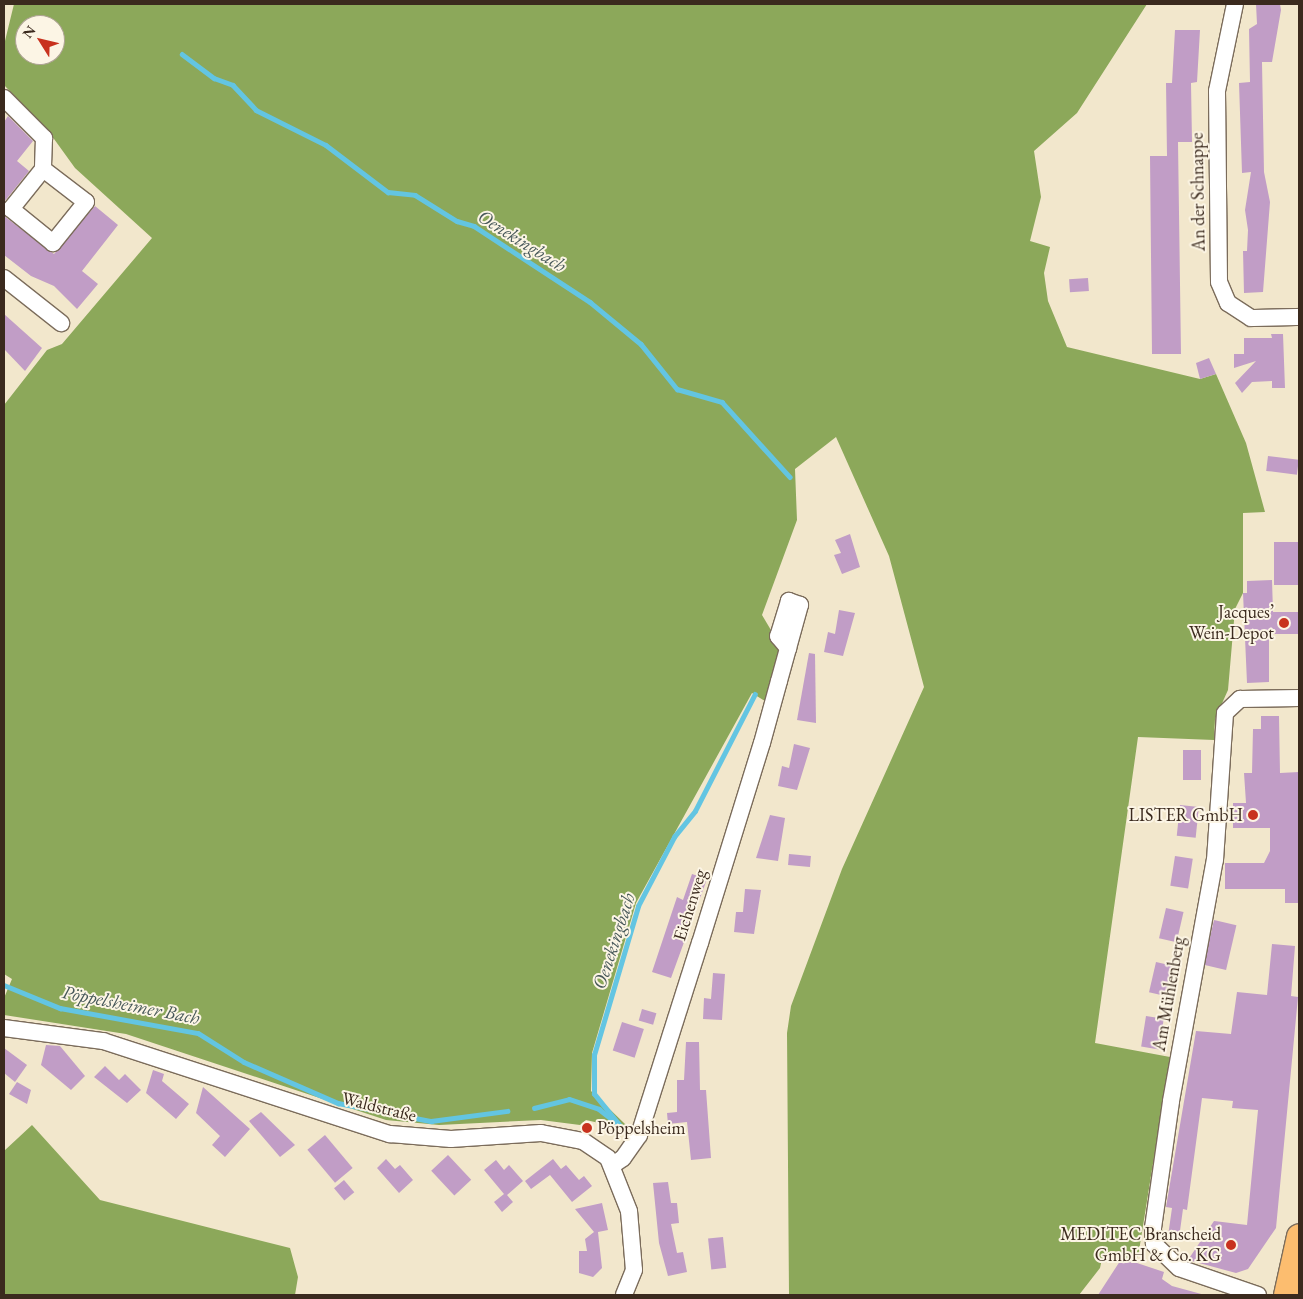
<!DOCTYPE html>
<meta charset="utf-8">
<style>
body{margin:0}
#map{position:relative;width:1303px;height:1299px;overflow:hidden;background:#f2e7cc;font-family:"EB Garamond",serif}
div>[style]{position:absolute}
.forest>*{inset:0;background:#8ca85a}
.stream>*{height:4.5px;margin:-2.25px;padding:0 2.25px;transform-origin:2.25px;border-radius:2.25px;background:#63c5e2}
.building>*{inset:0;background:#c19dc6;transform-origin:0 0}
.roads{filter:drop-shadow(1px 0 #7b6c5b) drop-shadow(-1px 0 #7b6c5b) drop-shadow(0 1px #7b6c5b) drop-shadow(0 -1px #7b6c5b)}
.minor>*{height:16px;margin:-8px;padding:0 8px;transform-origin:8px;border-radius:8px;background:#fff}
.primary>*{height:25px;margin:-12.5px;padding:0 12.5px;transform-origin:12.5px;border-radius:12.5px;background:#fcbd6f}
.dots>*{width:14px;height:14px;translate:-50% -50%;box-sizing:border-box;border:2px solid #fcf5e5;border-radius:50%}
span{translate:-50% -50%;white-space:nowrap;text-align:center;line-height:1.15;-webkit-text-stroke:4px #fcf5e5;paint-order:stroke}
.street-label{font-size:18px;color:#3b2a1e}
.poi-label{font-size:18px;color:#3b2a1e}
.right{translate:-100% -50%;text-align:right}
.left{translate:0 -50%;text-align:left}
.water-label{font-size:19px;color:#475859;font-style:italic}
.frame{position:absolute;inset:0;border:5px solid #3b2a1e;pointer-events:none}
.north{position:absolute;left:15px;top:15px;width:50px;height:50px;box-sizing:border-box;background:#fcf5e5;border:1px solid #afa495;border-radius:50%;rotate:306deg;font-size:14px;font-weight:700;line-height:20px;text-align:center;color:#3b2a1e}
.north::after{content:'';display:block;margin:auto;width:18px;height:22px;background:#c8321e;clip-path:polygon(50% 0,100% 100%,50% 72%,0 100%)}
</style>
<div id="map">
<div class="forest">
<i style="clip-path:polygon(evenodd,14px 4px,1147px 4px,1077px 113px,1034px 151px,1041px 197px,1030px 241px,1050px 247px,1044px 273px,1048px 301px,1067px 347px,1200px 379px,1216px 374px,1246px 443px,1265px 512px,1243px 513px,1243px 593px,1235px 609px,1228px 690px,1215px 719px,1214px 740px,1138px 737px,1095px 1043px,1170px 1057px,1138px 1257px,1121px 1262px,1102px 1259px,1100px 1268px,1079px 1295px,789px 1295px,787px 1033px,791px 1006px,842px 869px,924px 687px,889px 556px,836px 437px,795px 469px,797px 520px,762px 615px,781px 647px,765px 701px,752px 693px,636px 903px,592px 1053px,591px 1091px,626px 1125px,621px 1128px,586px 1120px,580px 1125px,541px 1120px,439px 1125px,386px 1120px,126px 1034px,4px 1015px,4px 998px,12px 979px,4px 974px,4px 405px,47px 350px,62px 344px,152px 238px,75px 168px,49px 132px,4px 85px,4px 45px,14px 4px,25px 25px,55px 25px,55px 55px,25px 55px,25px 25px)"></i>
<i style="clip-path:polygon(32px 1125px,100px 1200px,290px 1248px,298px 1277px,295px 1295px,4px 1295px,4px 1151px)"></i>
</div>
<div class="stream">
<i style="left:182px;top:54px;width:40px;rotate:37deg"></i>
<i style="left:214px;top:78px;width:20px;rotate:20deg"></i>
<i style="left:233px;top:85px;width:34px;rotate:47deg"></i>
<i style="left:256px;top:110px;width:78px;rotate:26.6deg"></i>
<i style="left:326px;top:145px;width:78px;rotate:37.2deg"></i>
<i style="left:388px;top:192px;width:27px;rotate:6deg"></i>
<i style="left:415px;top:195px;width:49px;rotate:31.8deg"></i>
<i style="left:457px;top:221px;width:18px;rotate:16deg"></i>
<i style="left:474px;top:226px;width:139px;rotate:33.2deg"></i>
<i style="left:590px;top:302px;width:66px;rotate:39.5deg"></i>
<i style="left:641px;top:344px;width:58px;rotate:51.3deg"></i>
<i style="left:677px;top:389px;width:47px;rotate:16.1deg"></i>
<i style="left:722px;top:402px;width:101px;rotate:47.8deg"></i>
<i style="left:4px;top:985px;width:61px;rotate:22.3deg"></i>
<i style="left:60px;top:1008px;width:140px;rotate:10.3deg"></i>
<i style="left:198px;top:1033px;width:54px;rotate:32.2deg"></i>
<i style="left:244px;top:1062px;width:103px;rotate:23.6deg"></i>
<i style="left:338px;top:1103px;width:95px;rotate:11deg"></i>
<i style="left:431px;top:1121px;width:77px;rotate:-7.5deg"></i>
<i style="left:534px;top:1108px;width:36px;rotate:-14deg"></i>
<i style="left:569px;top:1099px;width:32px;rotate:18deg"></i>
<i style="left:599px;top:1109px;width:23px;rotate:38deg"></i>
<i style="left:620px;top:1126px;width:41px;rotate:-129.1deg"></i>
<i style="left:594px;top:1094px;width:39px;rotate:-90deg"></i>
<i style="left:594px;top:1055px;width:155px;rotate:-73.5deg"></i>
<i style="left:638px;top:906px;width:78px;rotate:-62.4deg"></i>
<i style="left:674px;top:837px;width:33px;rotate:-51deg"></i>
<i style="left:695px;top:811px;width:131px;rotate:-62.9deg"></i>
</div>
<div class="building">
<i style="clip-path:polygon(1256px 4px,1280px 4px,1281px 10px,1272px 62px,1262px 62px,1264px 172px,1270px 202px,1263px 292px,1244px 293px,1243px 251px,1247px 251px,1248px 230px,1245px 210px,1251px 172px,1242px 173px,1239px 83px,1250px 82px,1249px 29px,1257px 24px)"></i>
<i style="clip-path:polygon(1175px 30px,1200px 30px,1197px 82px,1191px 83px,1192px 142px,1178px 142px,1181px 354px,1152px 354px,1150px 156px,1167px 156px,1166px 83px,1172px 83px)"></i>
<i style="clip-path:polygon(8px 116px,33px 141px,17px 161px,29px 171px,4px 202px,4px 122px)"></i>
<i style="clip-path:polygon(95px 206px,118px 225px,82px 271px,98px 284px,77px 309px,54px 286px,31px 276px,4px 255px,4px 216px,54px 254px)"></i>
<i style="left:1088px;top:278px;width:13px;height:19px;rotate:86deg"></i>
<i style="clip-path:polygon(4px 314px,42px 348px,25px 371px,4px 349px)"></i>
<i style="clip-path:polygon(1271px 334px,1283px 334px,1285px 388px,1272px 388px,1272px 381px,1252px 382px,1242px 393px,1235px 383px,1256px 361px,1234px 368px,1234px 354px,1244px 354px,1244px 338px,1272px 338px)"></i>
<i style="clip-path:polygon(1209px 358px,1216px 374px,1200px 379px,1196px 363px)"></i>
<i style="left:1268px;top:456px;width:31px;height:15px;rotate:7deg"></i>
<i style="clip-path:polygon(850px 534px,860px 567px,842px 574px,834px 555px,841px 553px,835px 540px)"></i>
<i style="left:1299px;top:542px;width:43px;height:25px;rotate:90deg"></i>
<i style="clip-path:polygon(1272px 580px,1273px 612px,1299px 612px,1299px 634px,1269px 634px,1269px 682px,1247px 683px,1243px 593px,1247px 593px,1247px 581px)"></i>
<i style="clip-path:polygon(839px 610px,855px 613px,843px 656px,824px 652px,828px 632px,835px 634px)"></i>
<i style="clip-path:polygon(809px 653px,815px 654px,816px 723px,797px 720px)"></i>
<i style="clip-path:polygon(1261px 716px,1279px 716px,1280px 773px,1299px 772px,1299px 903px,1285px 903px,1285px 889px,1225px 889px,1225px 863px,1264px 863px,1270px 851px,1270px 828px,1233px 828px,1233px 803px,1246px 803px,1244px 773px,1252px 773px,1253px 729px,1261px 729px)"></i>
<i style="clip-path:polygon(794px 744px,810px 748px,797px 790px,778px 786px,782px 766px,789px 768px)"></i>
<i style="left:1183px;top:750px;width:18px;height:30px"></i>
<i style="left:1180px;top:805px;width:19px;height:31px;rotate:6deg"></i>
<i style="clip-path:polygon(770px 815px,785px 818px,778px 861px,756px 858px)"></i>
<i style="left:789px;top:854px;width:22px;height:11px;rotate:5deg"></i>
<i style="left:1175px;top:856px;width:18px;height:30px;rotate:9deg"></i>
<i style="clip-path:polygon(692px 874px,707px 879px,671px 978px,652px 972px,677px 897px,683px 900px)"></i>
<i style="clip-path:polygon(745px 889px,761px 890px,754px 934px,734px 932px,736px 912px,743px 912px)"></i>
<i style="left:1166px;top:908px;width:18px;height:31px;rotate:13deg"></i>
<i style="left:1214px;top:920px;width:23px;height:46px;rotate:13deg"></i>
<i style="clip-path:polygon(1272px 944px,1295px 946px,1291px 996px,1298px 997px,1276px 1228px,1248px 1269px,1236px 1273px,1188px 1260px,1214px 1221px,1247px 1225px,1258px 1110px,1232px 1108px,1233px 1101px,1202px 1098px,1187px 1210px,1183px 1209px,1179px 1238px,1168px 1236px,1172px 1208px,1166px 1207px,1196px 1031px,1231px 1034px,1237px 992px,1267px 995px)"></i>
<i style="left:1156px;top:962px;width:18px;height:31px;rotate:13deg"></i>
<i style="clip-path:polygon(713px 973px,725px 974px,722px 1020px,703px 1019px,704px 998px,711px 999px)"></i>
<i style="left:642px;top:1009px;width:15px;height:12px;rotate:16deg"></i>
<i style="left:1146px;top:1016px;width:18px;height:31px;rotate:9deg"></i>
<i style="left:622px;top:1022px;width:23px;height:30px;rotate:18deg"></i>
<i style="clip-path:polygon(686px 1042px,699px 1042px,700px 1090px,706px 1090px,711px 1158px,691px 1160px,687px 1122px,668px 1124px,667px 1113px,677px 1112px,677px 1080px,684px 1080px)"></i>
<i style="clip-path:polygon(46px 1045px,60px 1046px,85px 1076px,71px 1090px,41px 1065px)"></i>
<i style="clip-path:polygon(4px 1048px,27px 1065px,15px 1082px,4px 1073px)"></i>
<i style="clip-path:polygon(105px 1066px,119px 1080px,125px 1074px,141px 1090px,127px 1103px,94px 1077px)"></i>
<i style="clip-path:polygon(153px 1070px,164px 1074px,162px 1081px,189px 1104px,176px 1119px,146px 1093px)"></i>
<i style="clip-path:polygon(17px 1082px,31px 1090px,27px 1104px,9px 1094px)"></i>
<i style="clip-path:polygon(203px 1087px,250px 1129px,225px 1157px,212px 1145px,220px 1136px,196px 1113px)"></i>
<i style="clip-path:polygon(261px 1112px,295px 1145px,280px 1157px,249px 1121px)"></i>
<i style="left:325px;top:1135px;width:43px;height:23px;rotate:50deg"></i>
<i style="left:448px;top:1155px;width:34px;height:23px;rotate:47deg"></i>
<i style="clip-path:polygon(386px 1159px,395px 1169px,400px 1165px,413px 1180px,399px 1193px,377px 1168px)"></i>
<i style="clip-path:polygon(553px 1159px,561px 1169px,566px 1165px,579px 1180px,584px 1176px,592px 1186px,572px 1202px,550px 1175px,531px 1189px,525px 1181px)"></i>
<i style="clip-path:polygon(496px 1160px,504px 1170px,509px 1165px,523px 1181px,507px 1195px,513px 1202px,502px 1212px,494px 1202px,504px 1194px,484px 1170px)"></i>
<i style="left:344px;top:1180px;width:16px;height:13px;rotate:50deg"></i>
<i style="clip-path:polygon(668px 1182px,671px 1203px,677px 1203px,679px 1223px,671px 1224px,677px 1253px,683px 1252px,687px 1272px,668px 1276px,659px 1243px,653px 1183px)"></i>
<i style="clip-path:polygon(602px 1203px,608px 1230px,598px 1232px,602px 1268px,593px 1277px,579px 1273px,579px 1251px,587px 1251px,585px 1239px,594px 1232px,575px 1209px)"></i>
<i style="left:723px;top:1237px;width:31px;height:15px;rotate:84deg"></i>
<i style="clip-path:polygon(1122px 1258px,1164px 1272px,1162px 1279px,1172px 1286px,1205px 1295px,1098px 1295px)"></i>
</div>
<div class="roads">
<div class="minor">
<i style="left:1235px;top:4px;width:89px;rotate:101.7deg"></i>
<i style="left:1217px;top:91px;width:191px;rotate:89.4deg"></i>
<i style="left:1219px;top:282px;width:23px;rotate:67deg"></i>
<i style="left:1228px;top:303px;width:27px;rotate:33deg"></i>
<i style="left:1251px;top:318px;width:48px;rotate:-1.2deg"></i>
<i style="left:4px;top:98px;width:57px;rotate:45deg"></i>
<i style="left:44px;top:138px;width:31px;rotate:92deg"></i>
<i style="left:43px;top:169px;width:54px;rotate:37.5deg"></i>
<i style="left:86px;top:202px;width:53px;rotate:128.8deg"></i>
<i style="left:53px;top:243px;width:54px;rotate:-141deg"></i>
<i style="left:11px;top:209px;width:51px;rotate:-51.3deg"></i>
<i style="left:4px;top:278px;width:73px;rotate:38.3deg"></i>
<i style="left:4px;top:1028px;width:100px;rotate:7.5deg"></i>
<i style="left:103px;top:1041px;width:302px;rotate:18deg"></i>
<i style="left:390px;top:1134px;width:61px;rotate:4.7deg"></i>
<i style="left:451px;top:1139px;width:90px;rotate:-3.8deg"></i>
<i style="left:541px;top:1133px;width:43px;rotate:10.8deg"></i>
<i style="left:583px;top:1141px;width:30px;rotate:34deg"></i>
<i style="left:608px;top:1158px;width:57px;rotate:68.4deg"></i>
<i style="left:629px;top:1211px;width:59px;rotate:85.2deg"></i>
<i style="left:634px;top:1270px;width:27px;rotate:112deg"></i>
<i style="left:613px;top:1165px;width:12px;rotate:-35deg"></i>
<i style="left:623px;top:1158px;width:28px;rotate:-55deg"></i>
<i style="left:639px;top:1135px;width:201px;rotate:-72.4deg"></i>
<i style="left:700px;top:943px;width:209px;rotate:-72.8deg"></i>
<i style="left:762px;top:743px;width:64px;rotate:-74.7deg"></i>
<i style="left:779px;top:681px;width:79px;rotate:-74.6deg"></i>
<i style="left:800px;top:605px;width:12px;rotate:-160deg"></i>
<i style="left:789px;top:601px;width:37px;rotate:107deg"></i>
<i style="left:778px;top:636px;width:16px;rotate:50deg"></i>
<i style="left:1258px;top:1295px;width:83px;rotate:-161.1deg"></i>
<i style="left:1179px;top:1268px;width:35px;rotate:-136deg"></i>
<i style="left:1154px;top:1244px;width:16px;rotate:-94deg"></i>
<i style="left:1153px;top:1228px;width:128px;rotate:-81.9deg"></i>
<i style="left:1171px;top:1101px;width:245px;rotate:-79.7deg"></i>
<i style="left:1215px;top:860px;width:147px;rotate:-86.1deg"></i>
<i style="left:1225px;top:713px;width:21px;rotate:-43deg"></i>
<i style="left:1240px;top:699px;width:59px;rotate:-1deg"></i>
</div>
<div class="primary">
<i style="left:1286px;top:1295px;width:60px;rotate:-77.6deg"></i>
</div>
</div>
<div class="dots">
<i style="left:1284px;top:623px;background:#c8321e"></i>
<i style="left:1253px;top:815px;background:#c8321e"></i>
<i style="left:587px;top:1128px;background:#c8321e"></i>
<i style="left:1231px;top:1245px;background:#c8321e"></i>
</div>
<div class="street-label">
<span style="left:1198px;top:192px;rotate:-91deg">An der Schnappe</span>
<span style="left:690px;top:905px;rotate:-73deg">Eichenweg</span>
<span style="left:1169px;top:994px;rotate:-80deg">Am Mühlenberg</span>
<span style="left:379px;top:1107px;rotate:14deg">Waldstraße</span>
</div>
<div class="poi-label">
<span class="right" style="left:1274px;top:623px">Jacques’<br>Wein-Depot</span>
<span class="right" style="left:1243px;top:815px">LISTER GmbH</span>
<span class="left" style="left:597px;top:1128px">Pöppelsheim</span>
<span class="right" style="left:1221px;top:1245px">MEDITEC Branscheid<br>GmbH &amp; Co. KG</span>
</div>
<div class="water-label">
<span style="left:522px;top:241px;rotate:32deg">Oenekingbach</span>
<span style="left:614px;top:941px;rotate:-72deg">Oenekingbach</span>
<span style="left:131px;top:1005px;rotate:11deg">Pöppelsheimer Bach</span>
</div>
<div class="frame"></div>
<div class="north">N</div>
</div>
